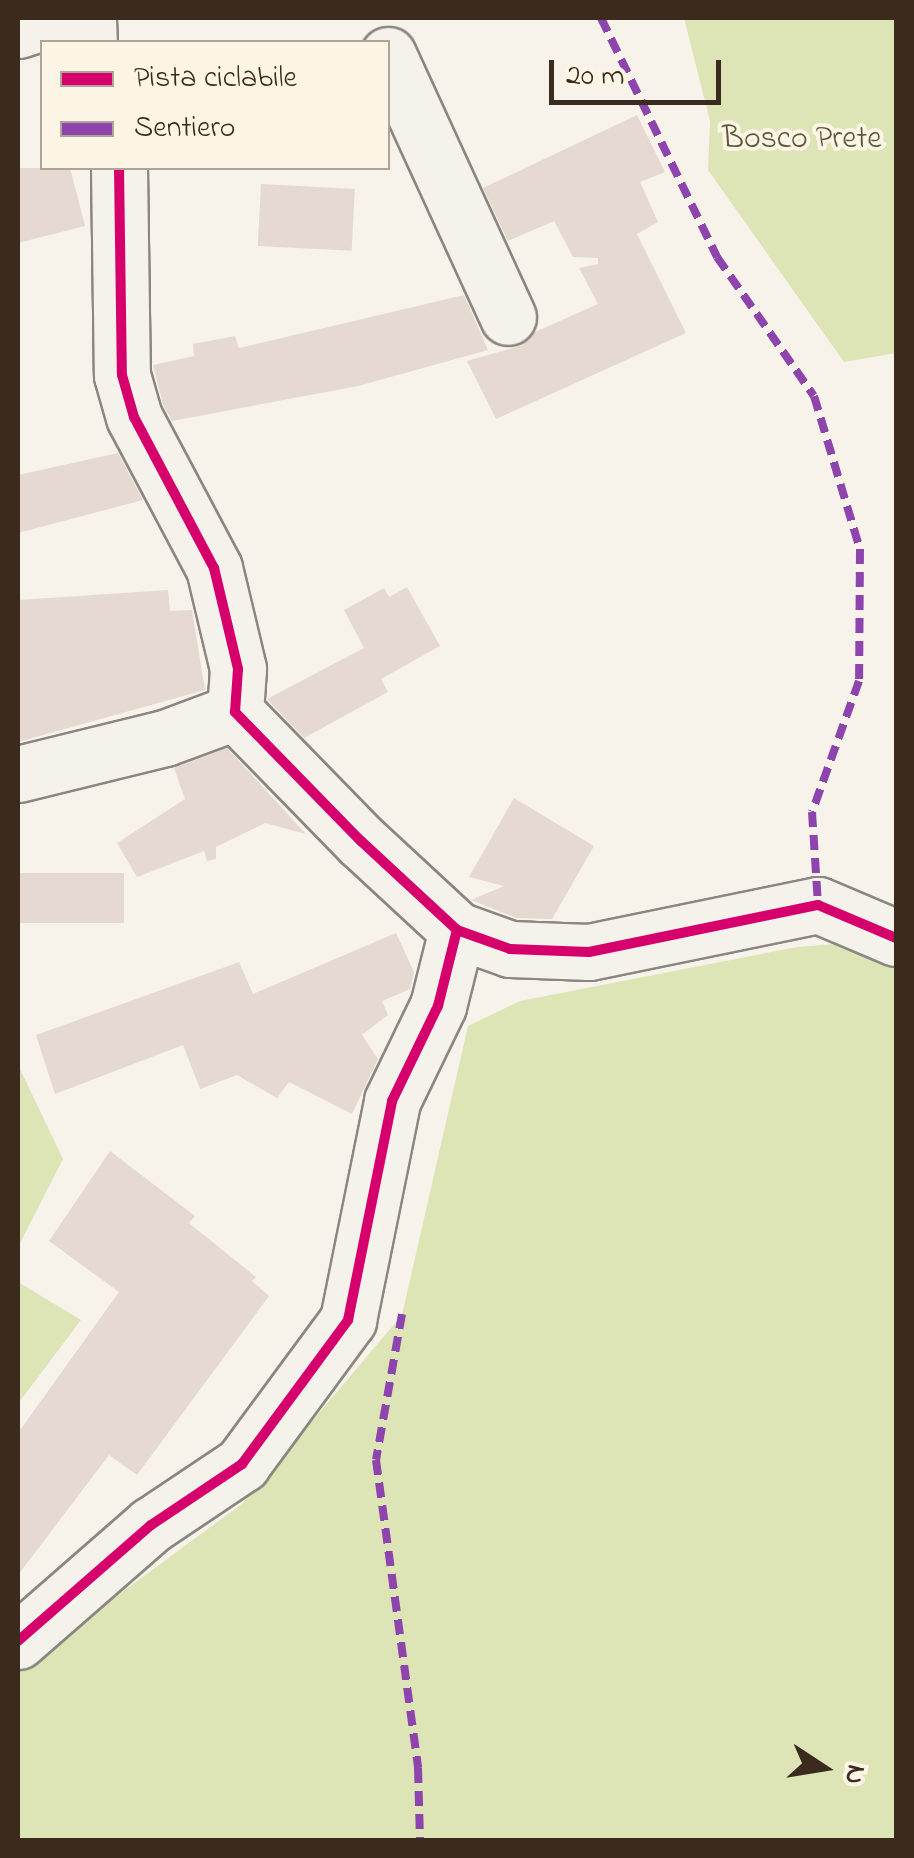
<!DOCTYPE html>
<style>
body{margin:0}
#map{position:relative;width:914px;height:1858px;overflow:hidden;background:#f7f3ea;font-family:"Indie Flower",sans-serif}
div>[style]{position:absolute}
.green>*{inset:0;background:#dde4b6}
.building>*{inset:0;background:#e6d9d1;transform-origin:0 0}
.roads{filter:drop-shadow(2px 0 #8b867f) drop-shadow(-2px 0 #8b867f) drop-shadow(0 2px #8b867f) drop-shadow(0 -2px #8b867f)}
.minor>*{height:55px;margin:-27.5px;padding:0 27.5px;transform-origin:27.5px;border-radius:27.5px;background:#f5f2ec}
.quiet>*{height:8px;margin-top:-4px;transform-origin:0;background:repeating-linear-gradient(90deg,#8e44ad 0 15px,transparent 0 23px)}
.cycleway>*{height:10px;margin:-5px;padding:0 5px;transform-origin:5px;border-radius:5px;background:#d6006c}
span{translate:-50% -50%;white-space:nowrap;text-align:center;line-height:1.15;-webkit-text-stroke:8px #fcf5e5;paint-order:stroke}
.park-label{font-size:32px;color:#5e563a}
.frame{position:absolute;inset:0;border:20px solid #3b2a1e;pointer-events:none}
.legend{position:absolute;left:40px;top:40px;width:350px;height:130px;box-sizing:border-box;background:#fcf5e5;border:2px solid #afa495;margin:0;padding:12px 18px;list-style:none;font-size:30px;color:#3b2a1e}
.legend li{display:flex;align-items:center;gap:20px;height:50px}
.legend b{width:50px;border:2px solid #afa495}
.north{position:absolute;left:774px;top:1718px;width:100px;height:100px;-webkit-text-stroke:8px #fcf5e5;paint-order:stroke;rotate:102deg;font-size:28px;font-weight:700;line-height:40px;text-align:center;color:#3b2a1e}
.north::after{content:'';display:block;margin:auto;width:35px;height:45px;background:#3b2a1e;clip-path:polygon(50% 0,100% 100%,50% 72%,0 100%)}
.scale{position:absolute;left:549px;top:60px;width:172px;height:45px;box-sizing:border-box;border:5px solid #3b2a1e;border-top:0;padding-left:12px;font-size:30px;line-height:35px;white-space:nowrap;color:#3b2a1e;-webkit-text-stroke:8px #fcf5e5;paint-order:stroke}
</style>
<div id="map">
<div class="green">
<i style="clip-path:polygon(684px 18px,896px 18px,896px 353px,844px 362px,708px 170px,710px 121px)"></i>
<i style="clip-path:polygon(896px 939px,896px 1840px,18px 1840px,18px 1669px,243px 1503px,402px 1315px,468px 1026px,520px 1001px,797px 947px)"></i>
<i style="clip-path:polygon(18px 1065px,63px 1159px,18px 1247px)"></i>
<i style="clip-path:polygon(18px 1282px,81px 1320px,20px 1401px,18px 1400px)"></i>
</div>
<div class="building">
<i style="clip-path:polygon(637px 115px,665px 172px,640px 182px,658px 222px,637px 234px,686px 333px,496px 419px,467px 361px,520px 346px,535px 332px,598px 304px,579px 268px,598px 264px,598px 258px,573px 257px,554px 221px,508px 241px,483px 188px)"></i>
<i style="clip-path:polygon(18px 168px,70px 168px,85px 226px,18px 243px)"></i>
<i style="left:261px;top:184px;width:94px;height:62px;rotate:3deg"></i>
<i style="clip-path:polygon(464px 295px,488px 350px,358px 386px,172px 421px,163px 405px,153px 365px,194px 356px,193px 344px,235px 336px,239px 348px)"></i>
<i style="clip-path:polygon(118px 453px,143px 500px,18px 533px,18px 475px)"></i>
<i style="clip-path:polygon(407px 587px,440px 646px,381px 679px,388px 692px,304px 738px,267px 699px,364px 648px,344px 610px,384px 588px,389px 597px)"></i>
<i style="clip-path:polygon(168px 590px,170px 611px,192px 610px,205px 690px,18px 742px,18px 600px)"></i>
<i style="clip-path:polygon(227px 748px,306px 834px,265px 823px,216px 847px,216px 859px,207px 861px,204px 851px,137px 877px,117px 843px,185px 799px,174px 768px)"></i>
<i style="clip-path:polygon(514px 798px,594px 846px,552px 919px,516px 918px,471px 900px,504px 886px,469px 877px)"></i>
<i style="left:124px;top:873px;width:50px;height:106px;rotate:90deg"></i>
<i style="clip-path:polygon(396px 933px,414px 972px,410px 989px,382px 1001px,388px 1015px,362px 1035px,378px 1059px,352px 1114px,289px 1082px,277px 1098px,237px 1075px,200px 1089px,183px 1045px,55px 1094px,36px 1035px,239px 962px,253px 994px)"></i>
<i style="clip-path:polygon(110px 1151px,195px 1216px,189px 1223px,256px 1277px,252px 1281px,269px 1296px,137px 1475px,109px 1455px,18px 1575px,18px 1433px,119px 1292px,49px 1241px)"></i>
</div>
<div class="roads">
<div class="minor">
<i style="left:88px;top:18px;width:24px;rotate:88deg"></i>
<i style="left:18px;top:30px;width:38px;rotate:-18deg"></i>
<i style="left:388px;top:55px;width:288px;rotate:65.4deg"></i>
<i style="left:119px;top:168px;width:207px;rotate:89.2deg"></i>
<i style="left:122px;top:375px;width:44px;rotate:74.1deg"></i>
<i style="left:134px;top:417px;width:171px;rotate:62.1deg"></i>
<i style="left:214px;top:568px;width:104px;rotate:76.6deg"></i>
<i style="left:238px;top:669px;width:43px;rotate:94deg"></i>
<i style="left:235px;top:712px;width:180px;rotate:45.7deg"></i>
<i style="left:361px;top:841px;width:131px;rotate:42.8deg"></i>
<i style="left:457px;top:930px;width:56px;rotate:19.7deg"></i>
<i style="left:510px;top:949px;width:79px;rotate:2.2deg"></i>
<i style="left:589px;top:952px;width:234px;rotate:-11.6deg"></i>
<i style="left:818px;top:905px;width:85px;rotate:22.9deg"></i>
<i style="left:18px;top:774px;width:151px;rotate:-13.8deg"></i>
<i style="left:165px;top:738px;width:75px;rotate:-20.4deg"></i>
<i style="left:18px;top:1641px;width:176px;rotate:-41.1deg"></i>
<i style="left:151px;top:1525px;width:110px;rotate:-33.8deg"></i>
<i style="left:242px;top:1464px;width:179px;rotate:-53.6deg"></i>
<i style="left:348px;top:1320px;width:223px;rotate:-78.6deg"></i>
<i style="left:392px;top:1101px;width:106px;rotate:-64.2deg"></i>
<i style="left:438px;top:1006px;width:78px;rotate:-76deg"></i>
</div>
</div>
<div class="quiet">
<i style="left:601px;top:18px;width:266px;rotate:64.1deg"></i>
<i style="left:717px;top:257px;width:169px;rotate:55.1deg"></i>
<i style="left:814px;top:396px;width:160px;rotate:73.3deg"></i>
<i style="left:860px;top:549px;width:132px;rotate:90.4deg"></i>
<i style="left:859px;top:681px;width:139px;rotate:109.7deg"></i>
<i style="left:812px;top:812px;width:93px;rotate:86.3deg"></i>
<i style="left:402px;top:1314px;width:148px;rotate:100.1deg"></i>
<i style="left:376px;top:1460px;width:311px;rotate:82.2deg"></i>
<i style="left:418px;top:1768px;width:72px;rotate:88.4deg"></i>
</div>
<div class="cycleway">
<i style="left:119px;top:168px;width:207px;rotate:89.2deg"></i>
<i style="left:122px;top:375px;width:44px;rotate:74.1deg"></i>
<i style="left:134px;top:417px;width:171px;rotate:62.1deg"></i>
<i style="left:214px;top:568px;width:104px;rotate:76.6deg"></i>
<i style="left:238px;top:669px;width:43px;rotate:94deg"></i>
<i style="left:235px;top:712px;width:180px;rotate:45.7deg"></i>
<i style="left:361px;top:841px;width:131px;rotate:42.8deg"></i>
<i style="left:457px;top:930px;width:56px;rotate:19.7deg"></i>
<i style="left:510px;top:949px;width:79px;rotate:2.2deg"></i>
<i style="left:589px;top:952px;width:234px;rotate:-11.6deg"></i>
<i style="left:818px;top:905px;width:85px;rotate:22.9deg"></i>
<i style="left:18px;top:1641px;width:176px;rotate:-41.1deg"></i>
<i style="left:151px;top:1525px;width:110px;rotate:-33.8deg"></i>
<i style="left:242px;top:1464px;width:179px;rotate:-53.6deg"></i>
<i style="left:348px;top:1320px;width:223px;rotate:-78.6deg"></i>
<i style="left:392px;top:1101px;width:106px;rotate:-64.2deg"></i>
<i style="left:438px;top:1006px;width:78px;rotate:-76deg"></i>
</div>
<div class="park-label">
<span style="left:802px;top:140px">Bosco Prete</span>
</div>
<div class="frame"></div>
<ul class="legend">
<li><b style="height:12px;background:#d6006c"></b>Pista ciclabile</li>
<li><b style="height:12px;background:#8e44ad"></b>Sentiero</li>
</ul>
<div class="north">N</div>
<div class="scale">20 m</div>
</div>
